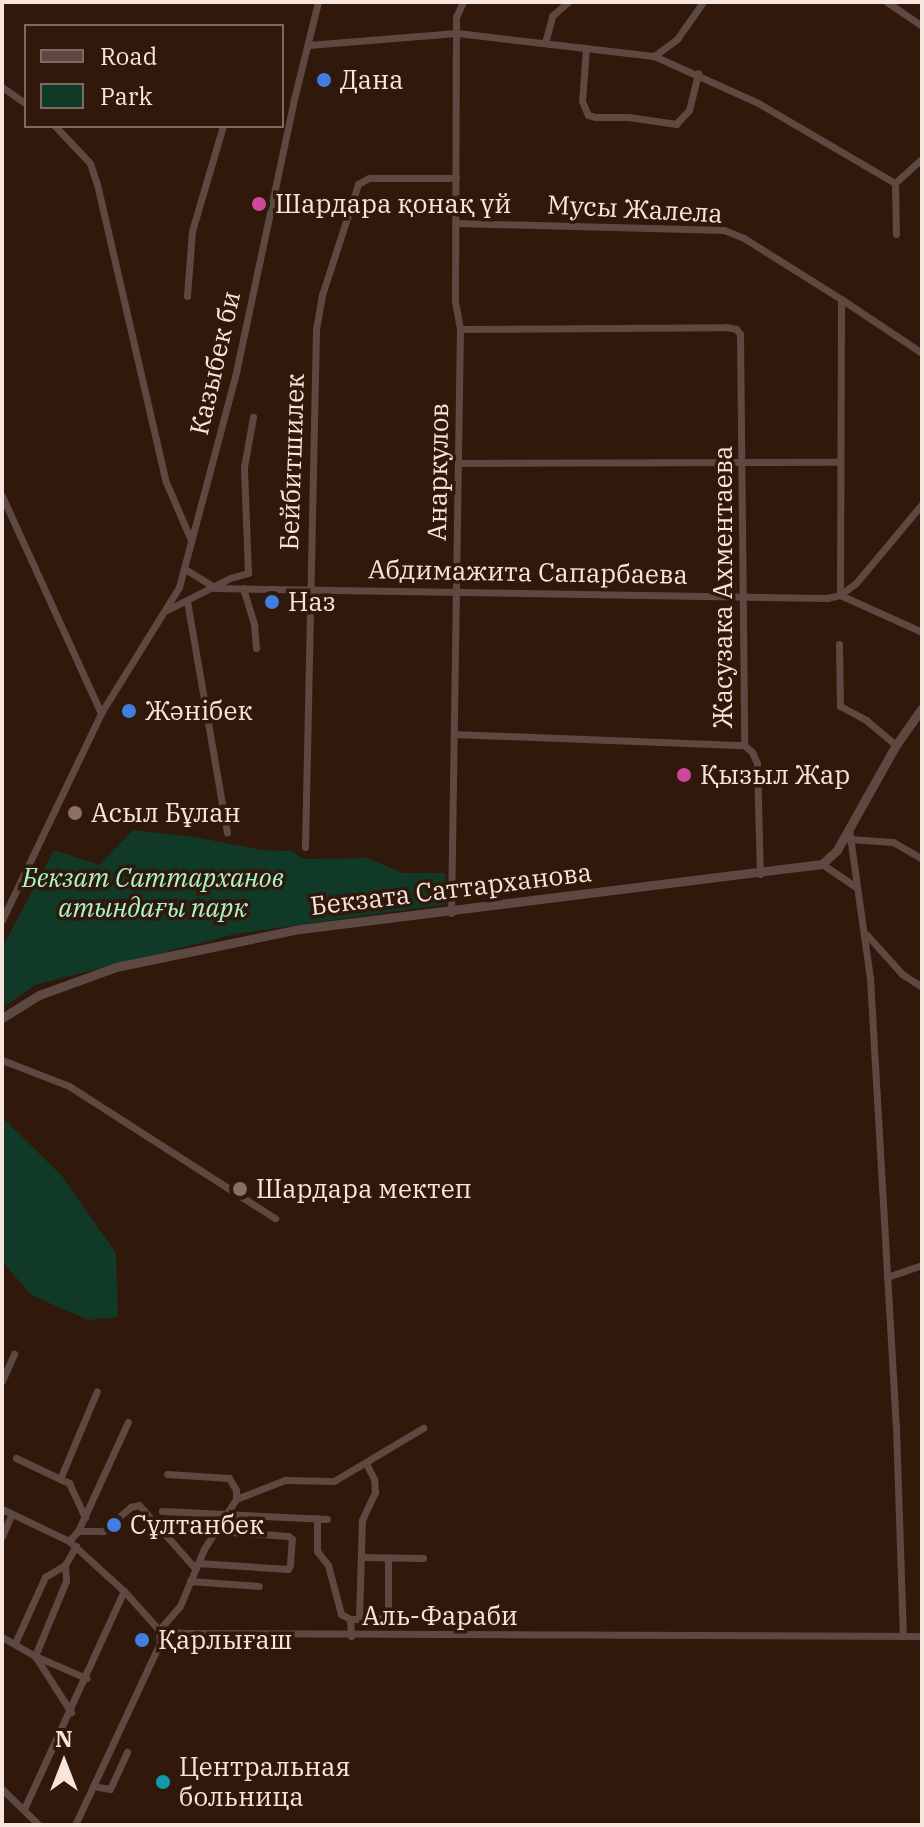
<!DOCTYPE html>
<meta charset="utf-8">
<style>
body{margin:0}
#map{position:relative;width:924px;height:1827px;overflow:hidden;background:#30180b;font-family:"IBM Plex Serif",serif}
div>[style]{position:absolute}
.green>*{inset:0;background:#103928}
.minor>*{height:7px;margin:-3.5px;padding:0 3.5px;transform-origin:3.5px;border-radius:3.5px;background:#5d4942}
.tertiary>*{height:9px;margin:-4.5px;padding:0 4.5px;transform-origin:4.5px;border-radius:4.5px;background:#5d4942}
.dots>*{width:22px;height:22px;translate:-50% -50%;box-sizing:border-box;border:4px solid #30180b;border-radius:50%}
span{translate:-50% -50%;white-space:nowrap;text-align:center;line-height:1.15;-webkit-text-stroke:7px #30180b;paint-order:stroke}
.poi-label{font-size:26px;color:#f7e6dd}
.left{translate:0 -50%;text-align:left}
.street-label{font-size:26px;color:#f7e6dd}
.park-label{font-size:26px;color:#a5f6ce;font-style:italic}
.frame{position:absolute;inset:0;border:4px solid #f7e6dd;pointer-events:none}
.legend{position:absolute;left:24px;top:24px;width:260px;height:104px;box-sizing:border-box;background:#30180b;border:2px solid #806a5f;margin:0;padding:10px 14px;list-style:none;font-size:24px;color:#f7e6dd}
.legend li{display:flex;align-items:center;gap:16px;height:40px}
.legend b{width:40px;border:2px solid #806a5f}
.north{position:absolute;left:24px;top:1723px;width:80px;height:80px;-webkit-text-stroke:6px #30180b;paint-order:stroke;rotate:0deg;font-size:22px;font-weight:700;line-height:32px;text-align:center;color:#f7e6dd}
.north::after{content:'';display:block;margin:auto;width:28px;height:36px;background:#f7e6dd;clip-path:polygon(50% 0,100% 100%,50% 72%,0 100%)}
</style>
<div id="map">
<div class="green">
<i style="clip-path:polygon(133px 830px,195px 837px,261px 850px,292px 851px,303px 859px,367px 858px,403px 873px,445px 873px,447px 904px,235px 934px,35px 985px,2px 1008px,2px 948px,54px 850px,99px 865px)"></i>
<i style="clip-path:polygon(2px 1117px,62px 1176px,116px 1253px,118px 1317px,88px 1320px,31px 1295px,2px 1261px)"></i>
</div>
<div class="minor">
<i style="left:887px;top:2px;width:42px;rotate:34.4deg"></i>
<i style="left:545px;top:43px;width:28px;rotate:-75deg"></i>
<i style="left:552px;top:16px;width:21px;rotate:-41deg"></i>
<i style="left:308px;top:45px;width:149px;rotate:-4.6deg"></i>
<i style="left:457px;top:33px;width:198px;rotate:6.7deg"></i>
<i style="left:654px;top:56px;width:114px;rotate:24.3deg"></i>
<i style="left:758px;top:103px;width:159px;rotate:30.3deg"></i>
<i style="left:586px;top:48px;width:53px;rotate:94.3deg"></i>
<i style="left:582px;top:101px;width:15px;rotate:67deg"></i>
<i style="left:588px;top:115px;width:7px;rotate:16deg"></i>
<i style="left:595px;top:117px;width:33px"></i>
<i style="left:628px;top:117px;width:49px;rotate:8.3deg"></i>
<i style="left:676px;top:124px;width:19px;rotate:-47deg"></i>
<i style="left:689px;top:110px;width:38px;rotate:-76deg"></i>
<i style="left:654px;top:56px;width:29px;rotate:-36deg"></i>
<i style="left:677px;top:39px;width:45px;rotate:-54.9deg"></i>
<i style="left:2px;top:87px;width:29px;rotate:35deg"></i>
<i style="left:55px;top:126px;width:51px;rotate:46.6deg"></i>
<i style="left:90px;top:163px;width:22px;rotate:72deg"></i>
<i style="left:97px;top:184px;width:306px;rotate:77deg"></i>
<i style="left:166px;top:482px;width:63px;rotate:66.7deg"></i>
<i style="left:895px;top:183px;width:51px;rotate:88.9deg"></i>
<i style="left:895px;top:183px;width:36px;rotate:-42deg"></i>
<i style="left:456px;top:223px;width:268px;rotate:1.5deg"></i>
<i style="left:724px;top:230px;width:22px;rotate:22deg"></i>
<i style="left:744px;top:238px;width:115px;rotate:32.2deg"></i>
<i style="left:841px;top:299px;width:97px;rotate:33.7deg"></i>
<i style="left:187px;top:296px;width:65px;rotate:-85.6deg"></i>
<i style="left:192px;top:231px;width:109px;rotate:-73.6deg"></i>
<i style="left:460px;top:329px;width:266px;rotate:-0.4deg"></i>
<i style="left:726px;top:327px;width:10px;rotate:11deg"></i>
<i style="left:736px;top:329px;width:6px;rotate:51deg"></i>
<i style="left:740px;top:334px;width:411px;rotate:89.4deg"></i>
<i style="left:744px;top:745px;width:11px;rotate:41deg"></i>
<i style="left:752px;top:752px;width:12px;rotate:66deg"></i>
<i style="left:757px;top:763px;width:111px;rotate:88.5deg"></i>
<i style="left:458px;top:463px;width:381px;rotate:-0.2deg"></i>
<i style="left:2px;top:496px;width:239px;rotate:65.5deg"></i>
<i style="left:185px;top:569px;width:36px;rotate:32deg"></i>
<i style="left:215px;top:588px;width:612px;rotate:0.94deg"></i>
<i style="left:827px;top:598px;width:13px;rotate:-13deg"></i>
<i style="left:840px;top:595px;width:20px;rotate:-37deg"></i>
<i style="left:856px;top:583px;width:103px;rotate:-50.1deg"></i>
<i style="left:243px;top:588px;width:39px;rotate:73deg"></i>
<i style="left:254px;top:625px;width:23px;rotate:85deg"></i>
<i style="left:840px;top:595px;width:296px;rotate:-89.8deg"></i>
<i style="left:840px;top:595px;width:90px;rotate:24.3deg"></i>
<i style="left:187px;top:601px;width:235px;rotate:80.2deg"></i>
<i style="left:167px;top:610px;width:71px;rotate:-26.9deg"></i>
<i style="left:230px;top:578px;width:19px;rotate:-16deg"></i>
<i style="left:248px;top:573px;width:106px;rotate:-92.2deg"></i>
<i style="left:244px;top:467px;width:51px;rotate:-79.8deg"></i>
<i style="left:839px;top:644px;width:62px;rotate:89.1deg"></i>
<i style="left:840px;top:706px;width:30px;rotate:28deg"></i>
<i style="left:866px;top:720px;width:39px;rotate:40deg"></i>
<i style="left:454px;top:734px;width:290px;rotate:2.2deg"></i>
<i style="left:849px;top:829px;width:150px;rotate:82deg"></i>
<i style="left:870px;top:978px;width:450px;rotate:86.7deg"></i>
<i style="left:896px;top:1427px;width:209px;rotate:88.1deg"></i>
<i style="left:849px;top:839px;width:44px;rotate:3.9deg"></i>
<i style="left:893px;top:842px;width:34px;rotate:30deg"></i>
<i style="left:305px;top:847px;width:518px;rotate:-88.78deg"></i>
<i style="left:316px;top:329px;width:35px;rotate:-80deg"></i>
<i style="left:322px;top:295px;width:117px;rotate:-72deg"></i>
<i style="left:358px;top:184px;width:13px;rotate:-29deg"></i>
<i style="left:369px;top:178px;width:87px"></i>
<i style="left:822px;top:864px;width:41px;rotate:34.1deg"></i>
<i style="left:451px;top:913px;width:584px;rotate:-89.12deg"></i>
<i style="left:460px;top:329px;width:27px;rotate:-100deg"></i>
<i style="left:455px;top:302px;width:285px;rotate:-89.8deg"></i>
<i style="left:456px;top:17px;width:17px;rotate:-65deg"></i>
<i style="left:2px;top:920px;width:229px;rotate:-64.4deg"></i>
<i style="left:101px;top:713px;width:148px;rotate:-58.2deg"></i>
<i style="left:179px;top:587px;width:217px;rotate:-75.1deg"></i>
<i style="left:235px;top:377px;width:280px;rotate:-78deg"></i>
<i style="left:293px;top:103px;width:104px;rotate:-76.1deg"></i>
<i style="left:867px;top:935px;width:52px;rotate:48.1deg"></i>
<i style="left:902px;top:974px;width:24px;rotate:33deg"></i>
<i style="left:2px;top:1060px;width:72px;rotate:21.2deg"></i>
<i style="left:69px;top:1086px;width:245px;rotate:32.7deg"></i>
<i style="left:887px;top:1277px;width:37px;rotate:-19deg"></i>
<i style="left:2px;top:1381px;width:30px;rotate:-66deg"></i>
<i style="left:16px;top:1458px;width:59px;rotate:25.3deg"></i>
<i style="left:69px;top:1483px;width:38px;rotate:65deg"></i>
<i style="left:60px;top:1479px;width:95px;rotate:-67.2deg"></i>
<i style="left:236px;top:1499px;width:53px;rotate:-21.2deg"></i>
<i style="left:285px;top:1480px;width:49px;rotate:1.2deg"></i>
<i style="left:334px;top:1481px;width:104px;rotate:-30.8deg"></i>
<i style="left:2px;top:1509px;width:74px;rotate:25.5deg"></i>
<i style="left:69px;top:1541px;width:74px;rotate:42.3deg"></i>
<i style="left:124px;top:1591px;width:52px;rotate:48.1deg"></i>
<i style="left:159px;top:1630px;width:24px;rotate:7deg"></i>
<i style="left:183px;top:1633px;width:739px;rotate:0.23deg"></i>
<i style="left:162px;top:1511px;width:165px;rotate:2.8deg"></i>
<i style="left:317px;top:1518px;width:33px;rotate:90deg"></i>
<i style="left:317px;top:1551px;width:18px;rotate:52deg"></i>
<i style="left:328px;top:1565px;width:51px;rotate:75.1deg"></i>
<i style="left:341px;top:1614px;width:10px;rotate:29deg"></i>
<i style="left:78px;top:1531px;width:25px"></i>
<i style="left:103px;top:1531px;width:37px;rotate:-41deg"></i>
<i style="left:131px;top:1507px;width:8px;rotate:-14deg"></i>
<i style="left:139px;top:1505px;width:84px;rotate:48.4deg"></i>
<i style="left:2px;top:1536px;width:24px;rotate:-66deg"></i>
<i style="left:69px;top:1541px;width:13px;rotate:-48deg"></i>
<i style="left:78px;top:1531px;width:120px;rotate:-65.4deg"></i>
<i style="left:76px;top:1546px;width:22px;rotate:120deg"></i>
<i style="left:65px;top:1565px;width:16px;rotate:86deg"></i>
<i style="left:66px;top:1581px;width:81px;rotate:112.5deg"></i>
<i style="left:35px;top:1656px;width:56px;rotate:23.3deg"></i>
<i style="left:361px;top:1557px;width:62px;rotate:0.9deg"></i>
<i style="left:198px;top:1563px;width:90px;rotate:3.8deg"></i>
<i style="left:288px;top:1569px;width:4px;rotate:-63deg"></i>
<i style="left:290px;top:1565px;width:26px;rotate:-86deg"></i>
<i style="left:292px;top:1539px;width:5px;rotate:-143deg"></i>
<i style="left:288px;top:1536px;width:72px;rotate:-176deg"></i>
<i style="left:190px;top:1581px;width:69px;rotate:4.1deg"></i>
<i style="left:359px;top:1619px;width:19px"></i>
<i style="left:378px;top:1619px;width:12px;rotate:-35deg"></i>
<i style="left:388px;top:1612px;width:54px;rotate:-90deg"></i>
<i style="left:159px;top:1630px;width:32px;rotate:-49deg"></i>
<i style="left:180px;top:1606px;width:62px;rotate:-67.2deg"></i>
<i style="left:204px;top:1549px;width:59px;rotate:-57.4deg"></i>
<i style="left:236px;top:1499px;width:9px;rotate:-90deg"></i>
<i style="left:236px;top:1490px;width:14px;rotate:-120deg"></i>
<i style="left:229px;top:1478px;width:62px;rotate:-176.3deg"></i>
<i style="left:351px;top:1636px;width:17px;rotate:-93deg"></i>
<i style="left:350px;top:1619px;width:9px"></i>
<i style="left:359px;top:1619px;width:99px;rotate:-88.3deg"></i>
<i style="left:362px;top:1520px;width:31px;rotate:-65deg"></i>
<i style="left:375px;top:1492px;width:13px;rotate:-94deg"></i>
<i style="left:374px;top:1479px;width:18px;rotate:-117deg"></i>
<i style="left:2px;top:1637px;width:38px;rotate:30deg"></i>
<i style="left:35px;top:1656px;width:67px;rotate:57.3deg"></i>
<i style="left:15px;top:1643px;width:72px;rotate:-65.6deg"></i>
<i style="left:45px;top:1577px;width:23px;rotate:-31deg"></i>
<i style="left:93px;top:1786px;width:17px;rotate:10deg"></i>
<i style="left:110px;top:1789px;width:41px;rotate:-65.3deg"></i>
<i style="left:2px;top:1789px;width:52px;rotate:44.2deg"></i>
<i style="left:24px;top:1809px;width:240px;rotate:-65.4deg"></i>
<i style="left:75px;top:1825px;width:201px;rotate:-65deg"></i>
<i style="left:160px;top:1643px;width:13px;rotate:-94deg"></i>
</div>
<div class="tertiary">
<i style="left:2px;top:1018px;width:44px;rotate:-31.9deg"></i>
<i style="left:39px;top:995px;width:82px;rotate:-20deg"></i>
<i style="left:116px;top:967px;width:188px;rotate:-11.7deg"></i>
<i style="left:300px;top:929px;width:526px;rotate:-7.1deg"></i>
<i style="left:822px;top:864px;width:21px;rotate:-43deg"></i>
<i style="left:837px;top:850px;width:120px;rotate:-60.7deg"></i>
<i style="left:896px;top:745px;width:45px;rotate:-54.9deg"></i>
</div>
<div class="dots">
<i style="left:324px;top:80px;background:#3f7fe0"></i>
<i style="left:259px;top:204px;background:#d1479c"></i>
<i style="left:272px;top:602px;background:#3f7fe0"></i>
<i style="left:129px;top:711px;background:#3f7fe0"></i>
<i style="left:684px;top:775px;background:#d1479c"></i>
<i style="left:75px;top:813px;background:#8d6e63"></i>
<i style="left:240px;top:1189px;background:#8d6e63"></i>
<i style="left:114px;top:1525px;background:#3f7fe0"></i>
<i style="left:142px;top:1640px;background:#3f7fe0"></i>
<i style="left:163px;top:1782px;background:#0f9aa8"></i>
</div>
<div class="poi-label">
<span class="left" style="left:340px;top:80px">Дана</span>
<span class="left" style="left:275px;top:204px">Шардара қонақ үй</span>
<span class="left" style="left:288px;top:602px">Наз</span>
<span class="left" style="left:145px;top:711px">Жәнібек</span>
<span class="left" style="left:700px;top:775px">Қызыл Жар</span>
<span class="left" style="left:91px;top:813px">Асыл Бұлан</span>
<span class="left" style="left:256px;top:1189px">Шардара мектеп</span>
<span class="left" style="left:130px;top:1525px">Сұлтанбек</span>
<span class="left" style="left:158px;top:1640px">Қарлығаш</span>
<span class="left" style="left:179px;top:1782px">Центральная<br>больница</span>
</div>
<div class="street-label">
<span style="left:635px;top:209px;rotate:3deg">Мусы Жалела</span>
<span style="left:215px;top:363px;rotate:-77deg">Казыбек би</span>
<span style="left:292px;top:462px;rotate:-88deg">Бейбитшилек</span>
<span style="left:438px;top:472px;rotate:-89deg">Анаркулов</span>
<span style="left:528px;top:572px;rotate:1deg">Абдимажита Сапарбаева</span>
<span style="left:723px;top:587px;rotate:-90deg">Жасузака Ахментаева</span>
<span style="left:451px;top:889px;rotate:-7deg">Бекзата Саттарханова</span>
<span style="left:440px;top:1616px">Аль-Фараби</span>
</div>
<div class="park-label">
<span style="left:153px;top:893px">Бекзат Саттарханов<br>атындағы парк</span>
</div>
<div class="frame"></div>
<ul class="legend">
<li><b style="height:10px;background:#5d4942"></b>Road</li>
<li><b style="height:22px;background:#103928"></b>Park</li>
</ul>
<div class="north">N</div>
</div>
